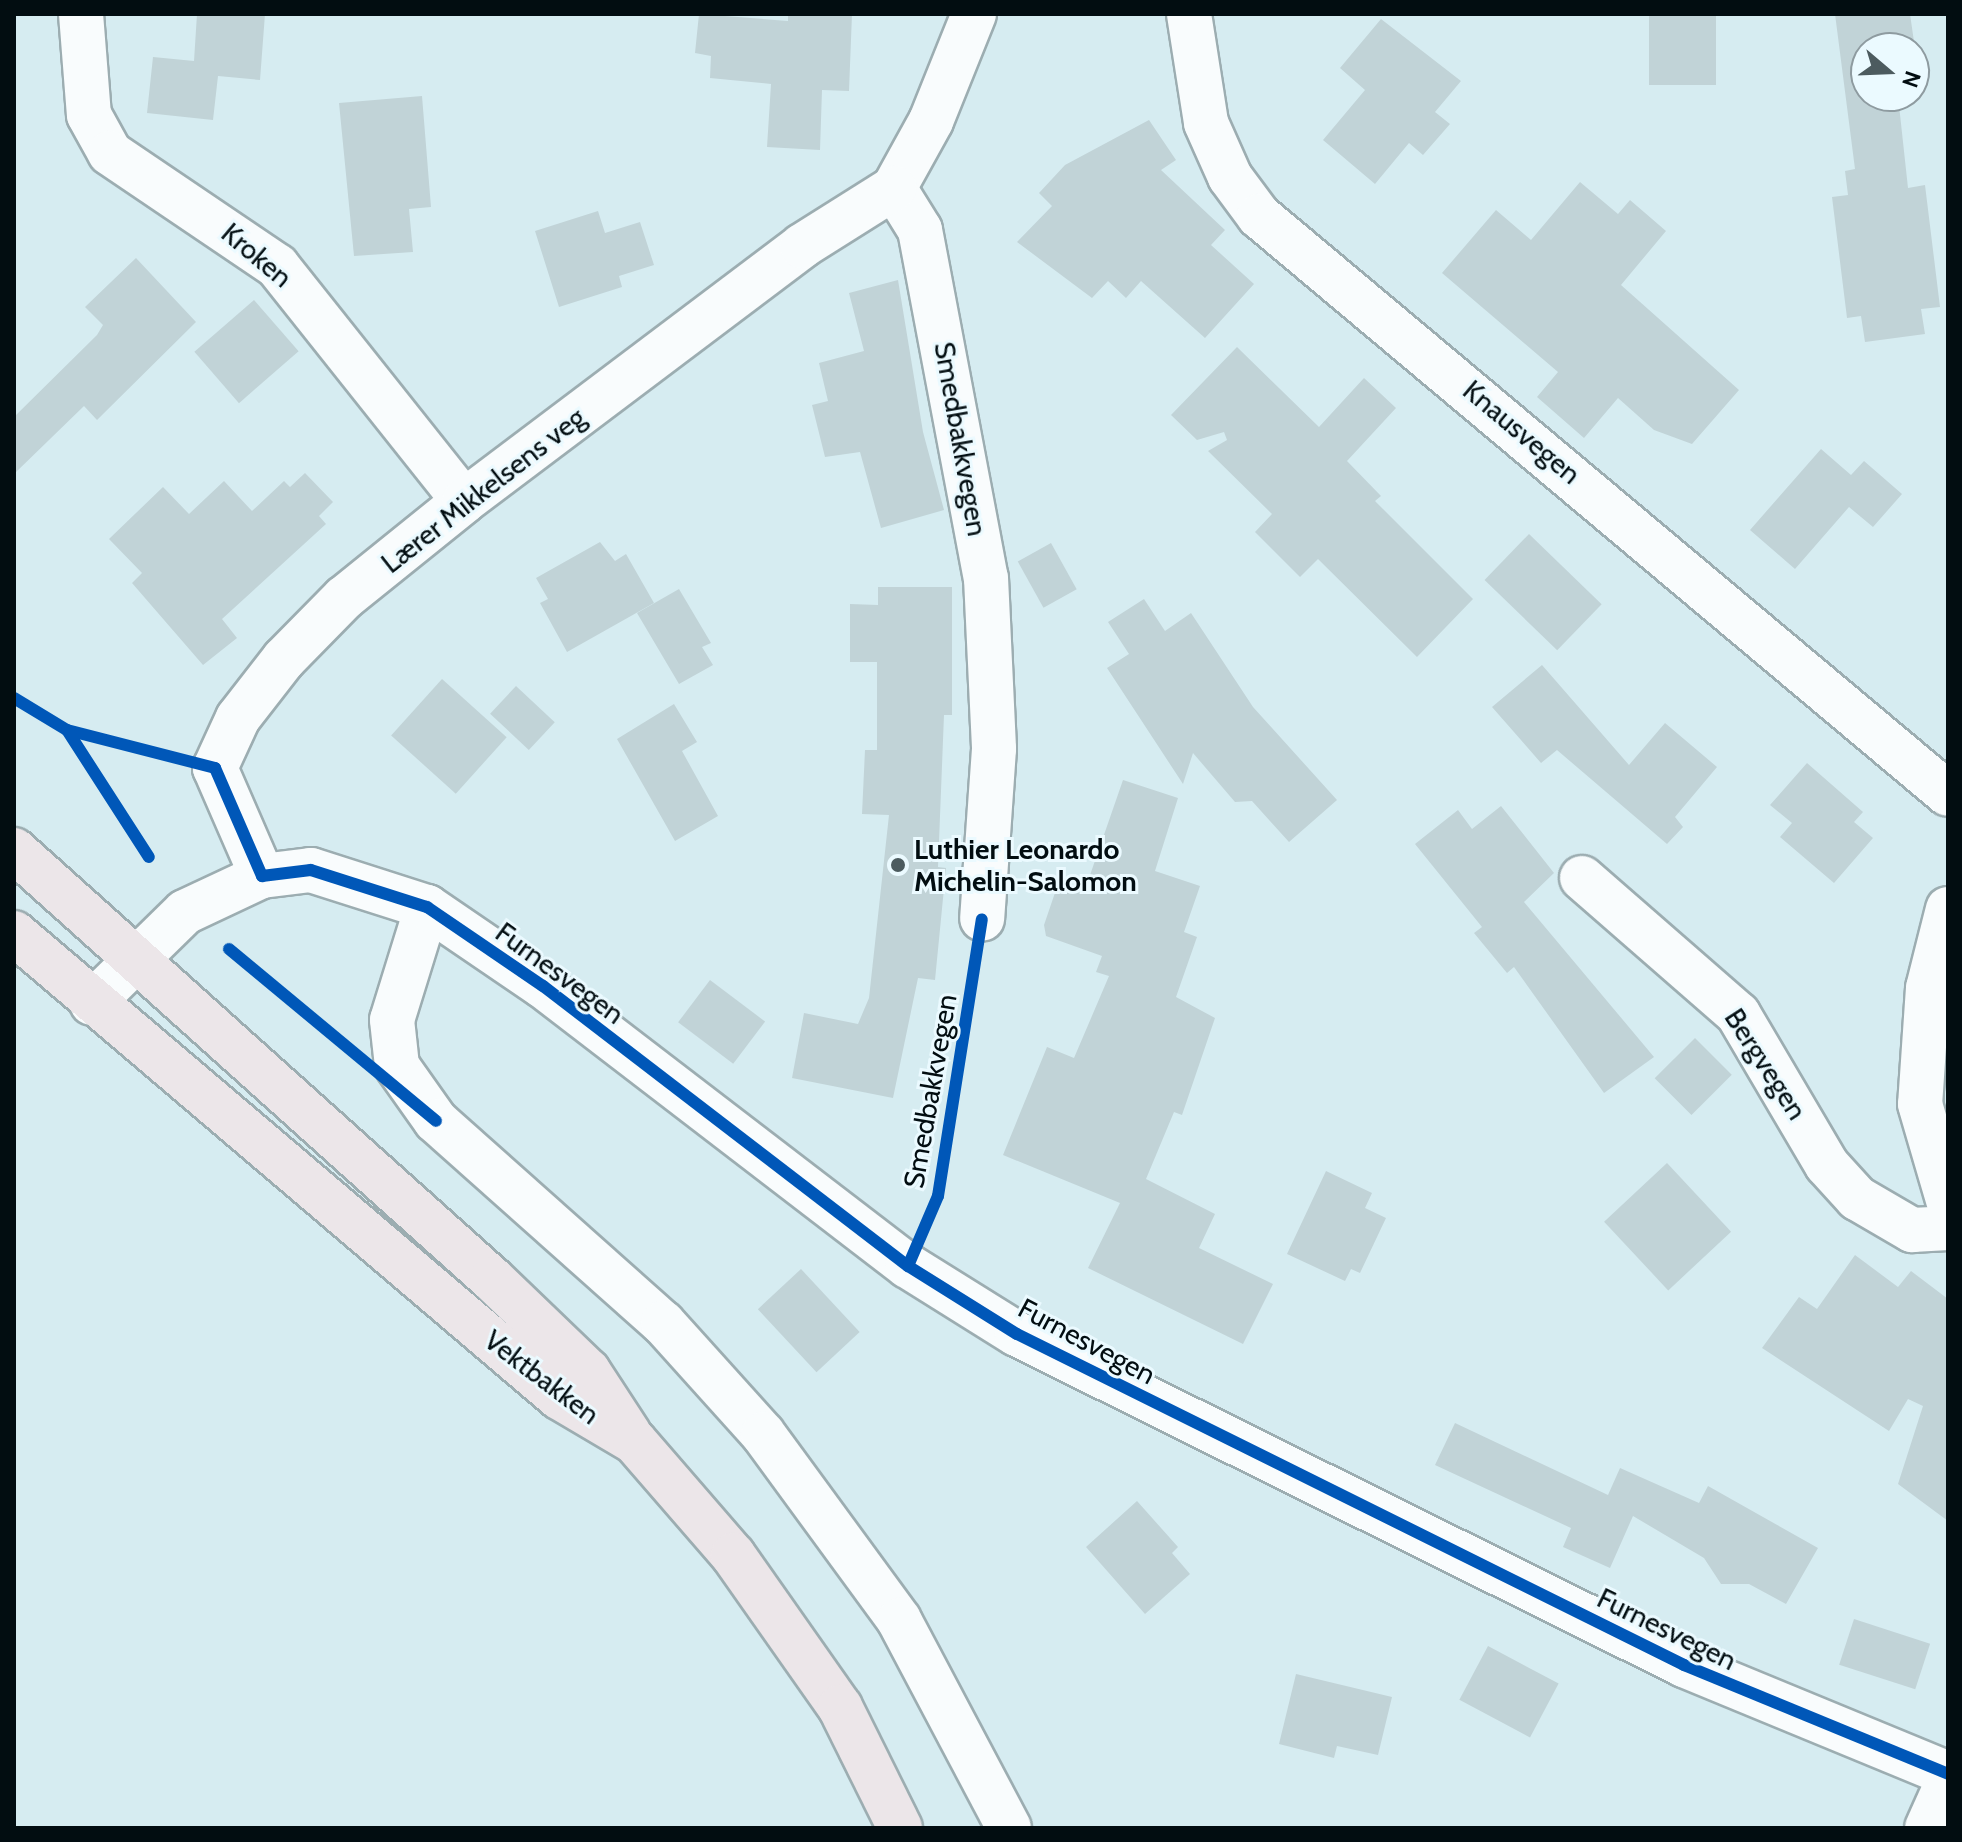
<!DOCTYPE html>
<meta charset="utf-8">
<style>
body{margin:0}
#map{position:relative;width:1962px;height:1842px;overflow:hidden;background:#d6ecf1;font-family:Cabin,sans-serif}
div>[style]{position:absolute}
.building>*{inset:0;background:#c1d3d7;transform-origin:0 0}
.roads{filter:drop-shadow(2px 0 #9cadb1) drop-shadow(-2px 0 #9cadb1) drop-shadow(0 2px #9cadb1) drop-shadow(0 -2px #9cadb1)}
.minor>*{height:44px;margin:-22px;padding:0 22px;transform-origin:22px;border-radius:22px;background:#f9fcfd}
.tertiary>*{height:44px;margin:-22px;padding:0 22px;transform-origin:22px;border-radius:22px;background:#f9fcfd}
.primary>*{height:44px;margin:-22px;padding:0 22px;transform-origin:22px;border-radius:22px;background:#ece6e9}
.cycleway>*{height:12px;margin:-6px;padding:0 6px;transform-origin:6px;border-radius:6px;background:#0057b8}
.dots>*{width:22px;height:22px;translate:-50% -50%;box-sizing:border-box;border:4px solid #ebfaff;border-radius:50%}
span{translate:-50% -50%;white-space:nowrap;text-align:center;line-height:1.15;-webkit-text-stroke:6px #ebfaff;paint-order:stroke}
.street-label{font-size:28px;color:#020d11}
.poi-label{font-size:28px;color:#020d11;font-weight:700}
.left{translate:0 -50%;text-align:left}
.frame{position:absolute;inset:0;border:16px solid #020d11;pointer-events:none}
.north{position:absolute;left:1850px;top:32px;width:80px;height:80px;box-sizing:border-box;background:#ebfaff;border:2px solid #8e9ba0;border-radius:50%;rotate:109deg;font-size:22px;font-weight:700;line-height:32px;text-align:center;color:#020d11}
.north::after{content:'';display:block;margin:auto;width:28px;height:36px;background:#4c5b5f;clip-path:polygon(50% 0,100% 100%,50% 72%,0 100%)}
</style>
<div id="map">
<div class="building">
<i style="clip-path:polygon(197px 14px,265px 14px,260px 80px,218px 76px,213px 120px,147px 113px,153px 57px,194px 61px)"></i>
<i style="clip-path:polygon(699px 14px,788px 21px,788px 14px,852px 14px,849px 91px,822px 90px,820px 150px,767px 147px,771px 84px,710px 78px,711px 56px,695px 53px)"></i>
<i style="left:1649px;top:14px;width:67px;height:71px"></i>
<i style="clip-path:polygon(1835px 14px,1910px 14px,1921px 90px,1914px 91px,1914px 48px,1866px 48px,1866px 96px,1898px 96px,1908px 188px,1925px 185px,1940px 307px,1921px 309px,1925px 334px,1865px 342px,1861px 316px,1847px 318px,1832px 197px,1848px 195px,1845px 171px,1855px 169px)"></i>
<i style="clip-path:polygon(1381px 19px,1461px 81px,1435px 112px,1450px 124px,1423px 155px,1409px 143px,1375px 184px,1323px 140px,1365px 90px,1340px 68px)"></i>
<i style="clip-path:polygon(422px 96px,431px 207px,409px 209px,413px 252px,354px 256px,339px 103px)"></i>
<i style="clip-path:polygon(1149px 120px,1176px 160px,1161px 170px,1225px 230px,1211px 245px,1254px 284px,1205px 338px,1141px 281px,1126px 298px,1108px 281px,1092px 298px,1017px 242px,1052px 206px,1039px 193px,1065px 165px)"></i>
<i style="clip-path:polygon(1580px 182px,1618px 214px,1630px 200px,1666px 231px,1621px 285px,1739px 390px,1692px 444px,1654px 430px,1618px 398px,1584px 438px,1537px 397px,1558px 372px,1442px 273px,1496px 210px,1531px 240px)"></i>
<i style="clip-path:polygon(598px 211px,605px 233px,640px 222px,654px 265px,619px 276px,622px 287px,559px 307px,535px 231px)"></i>
<i style="clip-path:polygon(136px 258px,196px 322px,97px 420px,84px 406px,14px 474px,14px 417px,97px 335px,103px 325px,85px 307px)"></i>
<i style="clip-path:polygon(898px 280px,923px 432px,944px 510px,881px 528px,860px 452px,825px 457px,812px 405px,828px 401px,819px 363px,864px 351px,849px 293px)"></i>
<i style="left:254px;top:300px;width:68px;height:79px;rotate:49deg"></i>
<i style="clip-path:polygon(1237px 347px,1319px 427px,1364px 378px,1396px 408px,1347px 461px,1381px 496px,1375px 501px,1473px 599px,1417px 657px,1318px 559px,1300px 577px,1255px 532px,1272px 514px,1208px 451px,1227px 440px,1224px 432px,1197px 440px,1171px 415px)"></i>
<i style="clip-path:polygon(1821px 449px,1851px 475px,1864px 461px,1902px 494px,1873px 527px,1849px 507px,1795px 569px,1750px 530px)"></i>
<i style="clip-path:polygon(305px 473px,333px 502px,319px 516px,326px 524px,222px 619px,237px 638px,203px 665px,132px 583px,142px 573px,109px 539px,163px 487px,189px 514px,224px 481px,252px 511px,284px 481px,290px 487px)"></i>
<i style="left:1529px;top:534px;width:101px;height:64px;rotate:44deg"></i>
<i style="clip-path:polygon(600px 542px,615px 561px,626px 554px,654px 603px,567px 652px,540px 603px,548px 599px,536px 578px)"></i>
<i style="left:1051px;top:543px;width:53px;height:38px;rotate:61deg"></i>
<i style="clip-path:polygon(878px 587px,952px 587px,952px 715px,944px 715px,938px 867px,946px 868px,935px 980px,918px 978px,893px 1098px,792px 1078px,804px 1013px,858px 1024px,869px 998px,889px 815px,862px 814px,865px 750px,877px 750px,877px 662px,850px 662px,850px 604px,878px 605px)"></i>
<i style="clip-path:polygon(679px 589px,711px 643px,702px 647px,713px 665px,679px 684px,637px 613px)"></i>
<i style="clip-path:polygon(1144px 599px,1165px 631px,1191px 613px,1253px 707px,1337px 800px,1289px 842px,1252px 801px,1235px 802px,1193px 753px,1183px 784px,1107px 668px,1129px 654px,1108px 622px)"></i>
<i style="clip-path:polygon(1542px 665px,1629px 765px,1665px 723px,1717px 767px,1675px 817px,1683px 827px,1667px 844px,1557px 750px,1541px 763px,1492px 707px)"></i>
<i style="left:442px;top:679px;width:87px;height:76px;rotate:42deg"></i>
<i style="left:516px;top:686px;width:53px;height:38px;rotate:43deg"></i>
<i style="clip-path:polygon(674px 704px,697px 742px,682px 751px,718px 816px,675px 841px,617px 739px)"></i>
<i style="clip-path:polygon(1807px 763px,1863px 812px,1854px 822px,1873px 838px,1834px 883px,1780px 837px,1792px 823px,1770px 805px)"></i>
<i style="clip-path:polygon(1123px 780px,1178px 798px,1155px 871px,1200px 886px,1184px 932px,1197px 937px,1176px 997px,1215px 1018px,1182px 1115px,1174px 1112px,1146px 1179px,1215px 1214px,1199px 1248px,1273px 1284px,1243px 1344px,1088px 1268px,1120px 1203px,1003px 1155px,1047px 1047px,1074px 1058px,1109px 976px,1096px 972px,1102px 956px,1046px 936px,1044px 925px,1059px 881px,1081px 888px,1089px 878px)"></i>
<i style="clip-path:polygon(1501px 806px,1554px 873px,1524px 902px,1654px 1057px,1604px 1093px,1514px 967px,1507px 973px,1474px 933px,1482px 927px,1415px 844px,1458px 810px,1472px 829px)"></i>
<i style="left:710px;top:980px;width:69px;height:53px;rotate:37deg"></i>
<i style="left:1695px;top:1038px;width:52px;height:57px;rotate:45deg"></i>
<i style="left:1667px;top:1163px;width:94px;height:86px;rotate:47deg"></i>
<i style="clip-path:polygon(1326px 1171px,1372px 1193px,1365px 1208px,1386px 1218px,1360px 1273px,1351px 1269px,1345px 1281px,1287px 1254px)"></i>
<i style="clip-path:polygon(1855px 1255px,1898px 1287px,1911px 1271px,1948px 1299px,1948px 1521px,1898px 1484px,1923px 1406px,1908px 1399px,1889px 1431px,1762px 1348px,1799px 1297px,1817px 1309px)"></i>
<i style="left:801px;top:1269px;width:86px;height:59px;rotate:47deg"></i>
<i style="clip-path:polygon(1455px 1423px,1608px 1495px,1620px 1468px,1699px 1503px,1708px 1486px,1818px 1548px,1786px 1604px,1749px 1584px,1721px 1584px,1704px 1558px,1633px 1516px,1610px 1568px,1563px 1547px,1571px 1528px,1435px 1465px)"></i>
<i style="clip-path:polygon(1137px 1501px,1178px 1547px,1172px 1553px,1190px 1574px,1145px 1614px,1086px 1547px)"></i>
<i style="left:1854px;top:1619px;width:80px;height:48px;rotate:18deg"></i>
<i style="left:1488px;top:1646px;width:80px;height:61px;rotate:28deg"></i>
<i style="clip-path:polygon(1296px 1674px,1392px 1697px,1378px 1755px,1337px 1746px,1334px 1758px,1279px 1744px)"></i>
</div>
<div class="roads">
<div class="minor">
<i style="left:81px;top:14px;width:101px;rotate:85.5deg"></i>
<i style="left:89px;top:115px;width:43px;rotate:61.1deg"></i>
<i style="left:110px;top:153px;width:202px;rotate:34.1deg"></i>
<i style="left:277px;top:266px;width:300px;rotate:51.5deg"></i>
<i style="left:974px;top:14px;width:115px;rotate:111.9deg"></i>
<i style="left:931px;top:121px;width:77px;rotate:118.9deg"></i>
<i style="left:894px;top:188px;width:49px;rotate:58.2deg"></i>
<i style="left:920px;top:230px;width:354px;rotate:79.3deg"></i>
<i style="left:986px;top:578px;width:171px;rotate:87.3deg"></i>
<i style="left:994px;top:749px;width:170px;rotate:94deg"></i>
<i style="left:1189px;top:14px;width:110px;rotate:81.1deg"></i>
<i style="left:1206px;top:123px;width:59px;rotate:66deg"></i>
<i style="left:1230px;top:177px;width:49px;rotate:53.4deg"></i>
<i style="left:1259px;top:216px;width:899px;rotate:39.99deg"></i>
<i style="left:262px;top:876px;width:118px;rotate:-113.5deg"></i>
<i style="left:215px;top:768px;width:55px;rotate:-65.3deg"></i>
<i style="left:238px;top:718px;width:75px;rotate:-52.1deg"></i>
<i style="left:284px;top:659px;width:86px;rotate:-45.5deg"></i>
<i style="left:344px;top:598px;width:154px;rotate:-38.9deg"></i>
<i style="left:464px;top:501px;width:423px;rotate:-37deg"></i>
<i style="left:802px;top:246px;width:109px;rotate:-32.2deg"></i>
<i style="left:1582px;top:878px;width:207px;rotate:41.1deg"></i>
<i style="left:1738px;top:1014px;width:175px;rotate:59.5deg"></i>
<i style="left:1827px;top:1165px;width:45px;rotate:47.7deg"></i>
<i style="left:1857px;top:1198px;width:64px;rotate:30.2deg"></i>
<i style="left:1912px;top:1230px;width:36px;rotate:-3deg"></i>
<i style="left:427px;top:907px;width:118px;rotate:107.2deg"></i>
<i style="left:392px;top:1020px;width:46px;rotate:83.8deg"></i>
<i style="left:397px;top:1066px;width:67px;rotate:54.7deg"></i>
<i style="left:436px;top:1121px;width:304px;rotate:41.7deg"></i>
<i style="left:663px;top:1323px;width:149px;rotate:48deg"></i>
<i style="left:763px;top:1434px;width:230px;rotate:53.8deg"></i>
<i style="left:899px;top:1620px;width:235px;rotate:62.1deg"></i>
<i style="left:1948px;top:909px;width:81px;rotate:104.2deg"></i>
<i style="left:1928px;top:988px;width:116px;rotate:93.9deg"></i>
<i style="left:1920px;top:1104px;width:100px;rotate:73.7deg"></i>
<i style="left:1927px;top:1828px;width:51px;rotate:-65.9deg"></i>
</div>
<div class="tertiary">
<i style="left:92px;top:1003px;width:130px;rotate:-44.4deg"></i>
<i style="left:185px;top:912px;width:85px;rotate:-25.1deg"></i>
<i style="left:262px;top:876px;width:49px;rotate:-7deg"></i>
<i style="left:311px;top:870px;width:122px;rotate:17.7deg"></i>
<i style="left:427px;top:907px;width:140px;rotate:34.3deg"></i>
<i style="left:543px;top:986px;width:460px;rotate:37.5deg"></i>
<i style="left:908px;top:1266px;width:128px;rotate:32deg"></i>
<i style="left:1017px;top:1334px;width:745px;rotate:26.39deg"></i>
<i style="left:1684px;top:1665px;width:286px;rotate:22.4deg"></i>
</div>
<div class="primary">
<i style="left:14px;top:850px;width:642px;rotate:41.91deg"></i>
<i style="left:492px;top:1279px;width:133px;rotate:43.8deg"></i>
<i style="left:588px;top:1371px;width:75px;rotate:56.9deg"></i>
<i style="left:14px;top:933px;width:716px;rotate:40.41deg"></i>
<i style="left:559px;top:1397px;width:88px;rotate:30.6deg"></i>
<i style="left:635px;top:1442px;width:150px;rotate:49.1deg"></i>
<i style="left:733px;top:1555px;width:186px;rotate:54.9deg"></i>
<i style="left:840px;top:1707px;width:135px;rotate:63.6deg"></i>
</div>
</div>
<div class="cycleway">
<i style="left:14px;top:698px;width:62px;rotate:31.1deg"></i>
<i style="left:67px;top:730px;width:153px;rotate:14.4deg"></i>
<i style="left:215px;top:768px;width:118px;rotate:66.5deg"></i>
<i style="left:262px;top:876px;width:49px;rotate:-7deg"></i>
<i style="left:311px;top:870px;width:122px;rotate:17.7deg"></i>
<i style="left:427px;top:907px;width:140px;rotate:34.3deg"></i>
<i style="left:543px;top:986px;width:460px;rotate:37.5deg"></i>
<i style="left:908px;top:1266px;width:128px;rotate:32deg"></i>
<i style="left:1017px;top:1334px;width:745px;rotate:26.39deg"></i>
<i style="left:1684px;top:1665px;width:286px;rotate:22.4deg"></i>
<i style="left:67px;top:730px;width:151px;rotate:57.2deg"></i>
<i style="left:229px;top:949px;width:269px;rotate:39.7deg"></i>
<i style="left:908px;top:1266px;width:76px;rotate:-66.8deg"></i>
<i style="left:938px;top:1196px;width:280px;rotate:-81deg"></i>
</div>
<div class="dots">
<i style="left:898px;top:865px;background:#4c5b5f"></i>
</div>
<div class="street-label">
<span style="left:257px;top:255px;rotate:40deg">Kroken</span>
<span style="left:1522px;top:432px;rotate:40deg">Knausvegen</span>
<span style="left:961px;top:439px;rotate:80deg">Smedbakkvegen</span>
<span style="left:483px;top:490px;rotate:-38deg">Lærer Mikkelsens veg</span>
<span style="left:560px;top:973px;rotate:36deg">Furnesvegen</span>
<span style="left:1766px;top:1064px;rotate:57deg">Bergvegen</span>
<span style="left:930px;top:1091px;rotate:-80deg">Smedbakkvegen</span>
<span style="left:1087px;top:1341px;rotate:28deg">Furnesvegen</span>
<span style="left:542px;top:1377px;rotate:37deg">Vektbakken</span>
<span style="left:1667px;top:1629px;rotate:26deg">Furnesvegen</span>
</div>
<div class="poi-label">
<span class="left" style="left:914px;top:865px">Luthier Leonardo<br>Michelin-Salomon</span>
</div>
<div class="frame"></div>
<div class="north">N</div>
</div>
